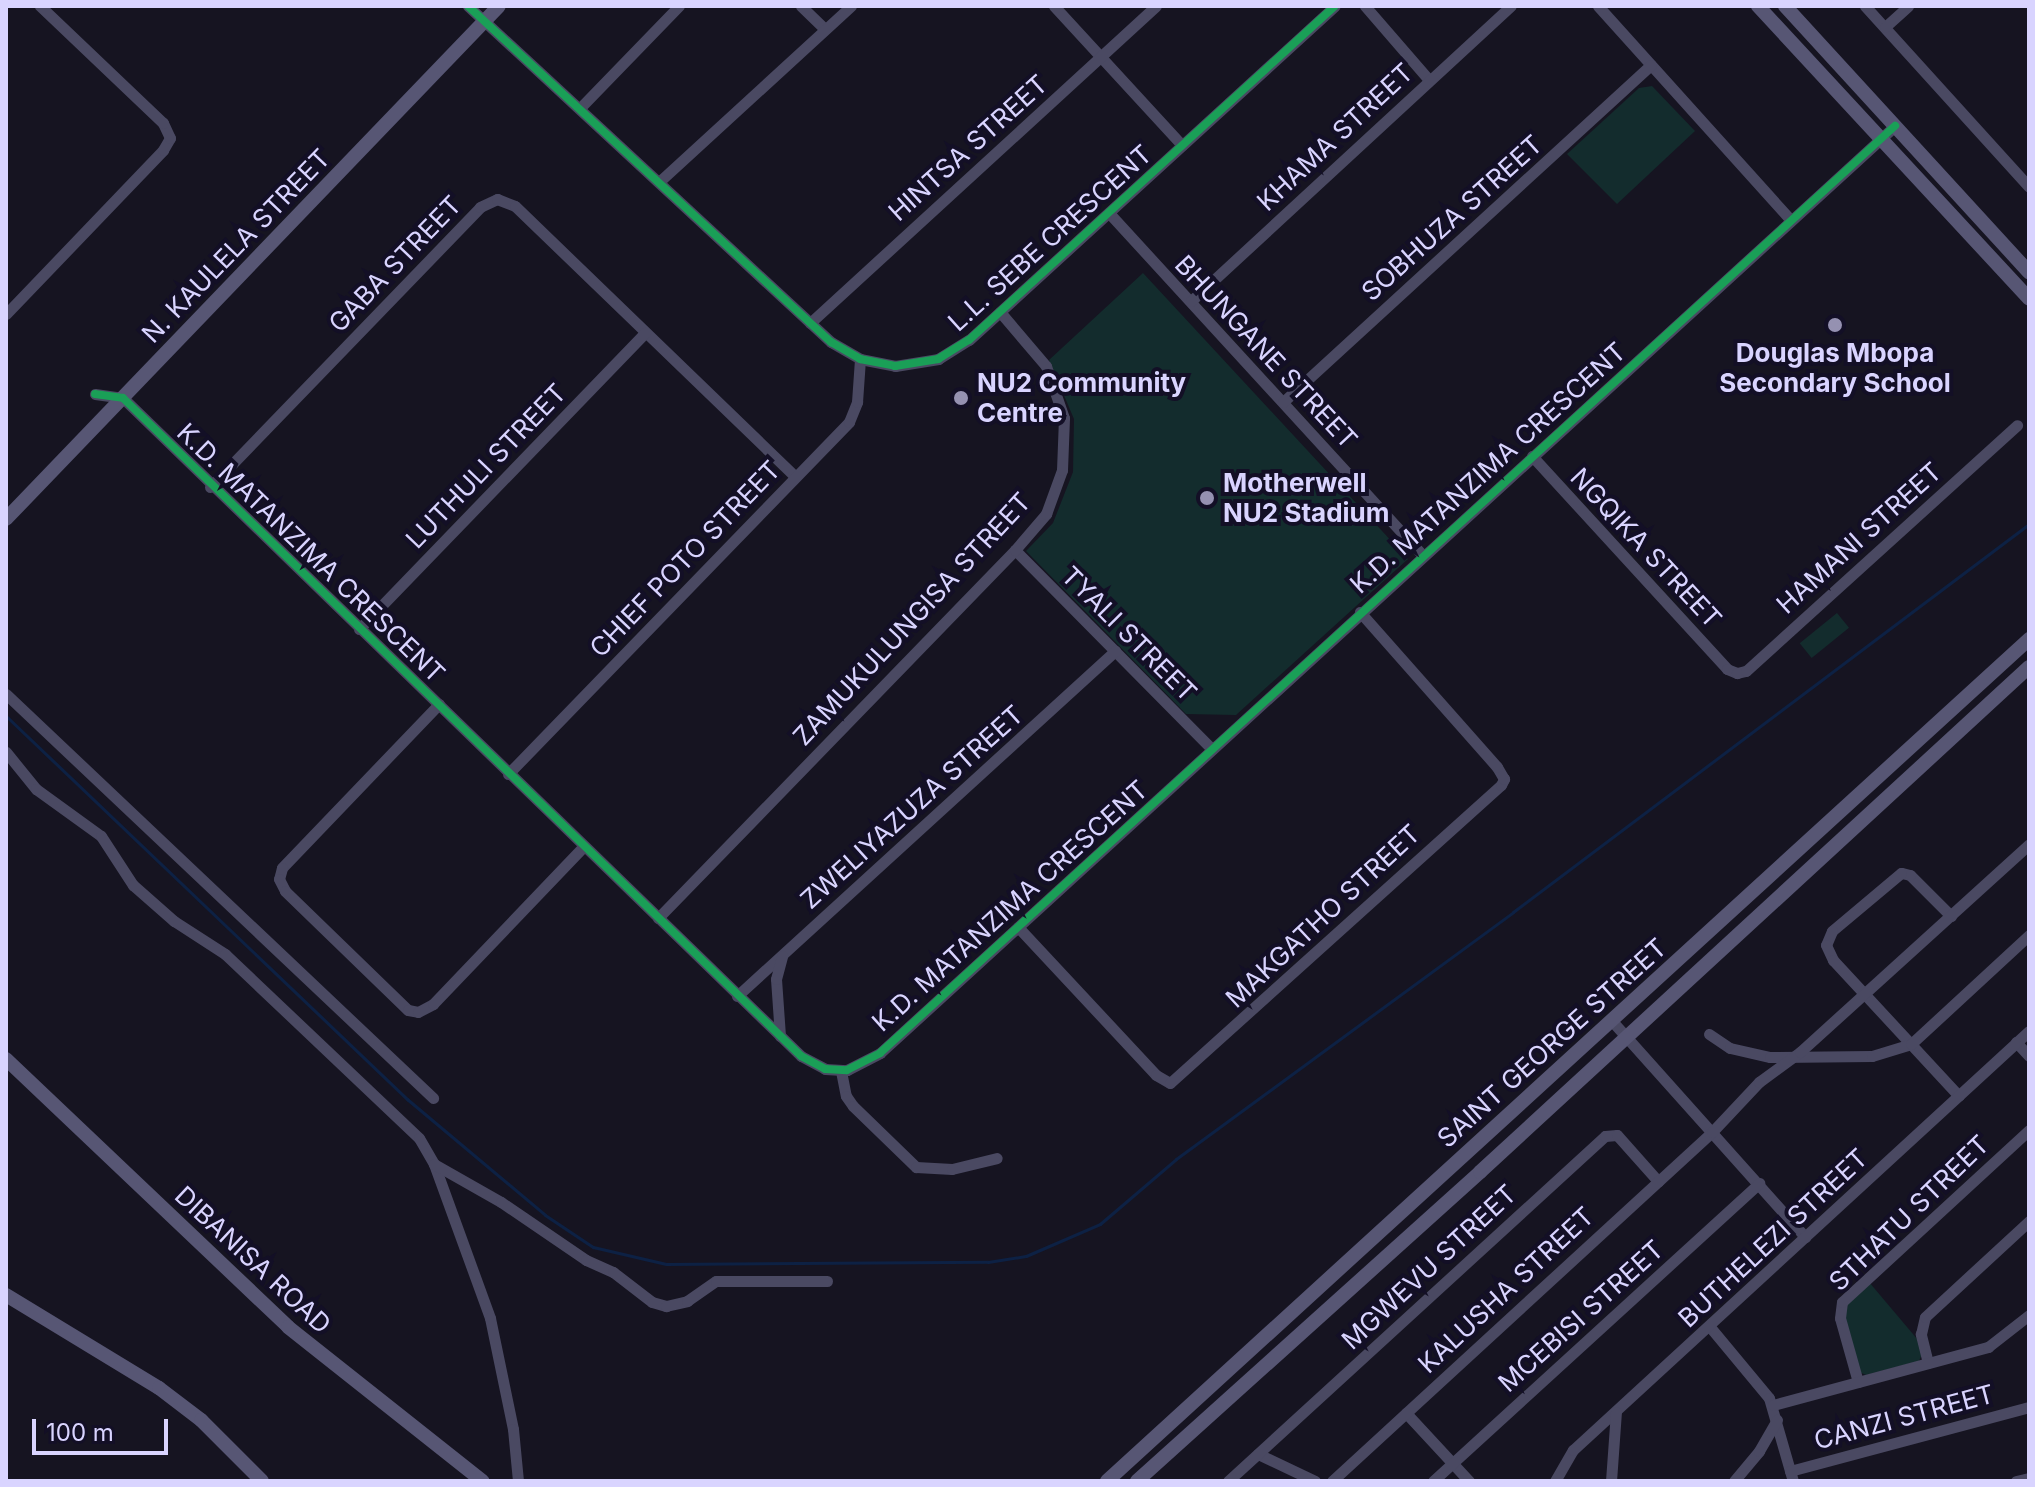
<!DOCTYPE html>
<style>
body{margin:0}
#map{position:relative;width:2035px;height:1487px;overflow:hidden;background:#161421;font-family:Inter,sans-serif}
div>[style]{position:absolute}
.green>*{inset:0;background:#132c2d;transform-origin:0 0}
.stream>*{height:3px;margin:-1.5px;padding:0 1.5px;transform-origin:1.5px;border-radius:1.5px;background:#0d2144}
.street>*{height:11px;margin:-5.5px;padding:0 5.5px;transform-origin:5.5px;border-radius:5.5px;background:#4a4962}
.secondary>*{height:14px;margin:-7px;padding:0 7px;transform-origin:7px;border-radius:7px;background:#575674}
.cycleway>*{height:8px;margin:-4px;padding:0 4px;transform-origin:4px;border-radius:4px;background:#1a9f57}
.dots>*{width:22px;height:22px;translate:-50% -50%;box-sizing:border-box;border:4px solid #130f26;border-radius:50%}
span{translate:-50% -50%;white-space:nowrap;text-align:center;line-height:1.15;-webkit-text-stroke:8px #130f26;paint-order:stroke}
.street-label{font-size:26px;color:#d9d4ff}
.poi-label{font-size:26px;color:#d9d4ff;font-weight:700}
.left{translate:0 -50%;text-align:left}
.frame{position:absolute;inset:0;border:8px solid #d9d4ff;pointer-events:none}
.scale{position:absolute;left:32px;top:1419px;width:136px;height:36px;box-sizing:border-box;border:4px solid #d9d4ff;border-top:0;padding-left:10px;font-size:24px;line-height:28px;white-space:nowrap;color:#d9d4ff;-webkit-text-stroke:6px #130f26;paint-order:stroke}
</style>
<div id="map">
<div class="green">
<i style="clip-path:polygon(1652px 86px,1695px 131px,1617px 204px,1567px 154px,1639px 88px)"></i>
<i style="clip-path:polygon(1143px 273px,1408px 559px,1236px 715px,1186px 714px,1026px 551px,1053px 523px,1073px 472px,1074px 419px,1049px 360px)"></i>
<i style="left:1837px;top:613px;width:19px;height:48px;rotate:51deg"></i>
<i style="clip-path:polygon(1869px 1282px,1918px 1340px,1922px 1354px,1919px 1361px,1866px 1375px,1859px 1372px,1842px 1314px,1846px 1301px)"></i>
</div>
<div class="stream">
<i style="left:6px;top:716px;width:555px;rotate:43.68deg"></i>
<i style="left:407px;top:1099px;width:180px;rotate:40deg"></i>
<i style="left:545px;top:1215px;width:58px;rotate:33.7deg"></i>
<i style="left:593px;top:1247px;width:75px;rotate:13.1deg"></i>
<i style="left:666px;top:1264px;width:322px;rotate:-0.4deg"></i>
<i style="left:988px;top:1262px;width:38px;rotate:-9deg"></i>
<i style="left:1026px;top:1256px;width:81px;rotate:-23.4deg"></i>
<i style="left:1100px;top:1224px;width:100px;rotate:-40.5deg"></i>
<i style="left:1176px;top:1159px;width:418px;rotate:-36.2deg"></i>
<i style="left:1513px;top:912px;width:646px;rotate:-36.94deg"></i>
</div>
<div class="street">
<i style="left:468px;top:6px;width:495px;rotate:42.8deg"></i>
<i style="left:831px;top:342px;width:34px;rotate:30deg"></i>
<i style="left:860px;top:359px;width:36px;rotate:11deg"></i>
<i style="left:895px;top:366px;width:44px;rotate:-9.2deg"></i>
<i style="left:938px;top:359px;width:36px;rotate:-32deg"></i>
<i style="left:969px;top:340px;width:495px;rotate:-42.4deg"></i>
<i style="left:801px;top:6px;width:33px;rotate:44deg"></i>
<i style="left:1054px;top:6px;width:189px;rotate:47.4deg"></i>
<i style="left:1365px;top:6px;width:98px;rotate:49.1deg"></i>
<i style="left:1598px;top:6px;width:288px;rotate:48deg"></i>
<i style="left:1865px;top:6px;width:244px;rotate:47.8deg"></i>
<i style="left:1885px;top:27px;width:31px;rotate:-42deg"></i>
<i style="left:580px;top:108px;width:142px;rotate:-45.9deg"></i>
<i style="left:660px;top:181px;width:259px;rotate:-42.5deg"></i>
<i style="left:1109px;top:213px;width:465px;rotate:47.5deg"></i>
<i style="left:1191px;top:301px;width:435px;rotate:-42.7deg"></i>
<i style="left:6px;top:314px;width:227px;rotate:-46.2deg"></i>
<i style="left:163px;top:150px;width:14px;rotate:-60deg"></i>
<i style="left:170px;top:138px;width:17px;rotate:-115deg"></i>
<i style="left:163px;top:123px;width:170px;rotate:-136.4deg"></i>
<i style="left:810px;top:323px;width:469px;rotate:-42.5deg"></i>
<i style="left:95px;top:394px;width:28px;rotate:8deg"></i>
<i style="left:123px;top:398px;width:945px;rotate:44.14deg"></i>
<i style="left:801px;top:1056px;width:27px;rotate:28deg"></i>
<i style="left:825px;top:1069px;width:22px;rotate:3deg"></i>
<i style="left:847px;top:1070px;width:37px;rotate:-27deg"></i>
<i style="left:880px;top:1053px;width:1375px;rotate:-42.41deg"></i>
<i style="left:1283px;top:402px;width:499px;rotate:-42.5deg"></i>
<i style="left:1532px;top:456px;width:289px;rotate:47.5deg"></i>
<i style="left:1727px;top:669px;width:11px;rotate:22deg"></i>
<i style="left:1737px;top:673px;width:9px;rotate:-13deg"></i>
<i style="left:1746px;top:671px;width:366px;rotate:-42.2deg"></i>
<i style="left:210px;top:487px;width:389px;rotate:-46deg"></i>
<i style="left:480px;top:207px;width:19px;rotate:-25deg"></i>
<i style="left:497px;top:199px;width:19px;rotate:21deg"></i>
<i style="left:515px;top:206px;width:389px;rotate:44deg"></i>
<i style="left:1015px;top:550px;width:280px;rotate:45.3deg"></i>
<i style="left:359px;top:629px;width:412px;rotate:-46deg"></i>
<i style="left:6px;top:694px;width:588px;rotate:43.41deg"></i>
<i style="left:439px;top:704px;width:227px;rotate:133.8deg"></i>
<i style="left:282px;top:868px;width:11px;rotate:105deg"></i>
<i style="left:279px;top:879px;width:13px;rotate:63deg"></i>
<i style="left:285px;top:891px;width:171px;rotate:44.1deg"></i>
<i style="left:408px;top:1010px;width:10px;rotate:11deg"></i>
<i style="left:418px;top:1012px;width:17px;rotate:-28deg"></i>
<i style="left:433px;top:1004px;width:217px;rotate:-46.3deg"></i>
<i style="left:6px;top:752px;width:48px;rotate:51deg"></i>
<i style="left:36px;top:789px;width:80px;rotate:35.9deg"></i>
<i style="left:101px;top:836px;width:59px;rotate:56.9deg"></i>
<i style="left:133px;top:885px;width:55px;rotate:41.3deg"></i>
<i style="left:174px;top:921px;width:61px;rotate:32.9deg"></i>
<i style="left:225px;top:954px;width:267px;rotate:43.5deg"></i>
<i style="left:419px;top:1138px;width:30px;rotate:60deg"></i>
<i style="left:434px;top:1164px;width:164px;rotate:70deg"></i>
<i style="left:490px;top:1318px;width:113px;rotate:78.3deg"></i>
<i style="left:513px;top:1429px;width:52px;rotate:84.5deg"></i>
<i style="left:508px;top:774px;width:490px;rotate:-45.9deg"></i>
<i style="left:849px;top:422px;width:22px;rotate:-68deg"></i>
<i style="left:857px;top:402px;width:43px;rotate:-86deg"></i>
<i style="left:1951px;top:916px;width:58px;rotate:-135deg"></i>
<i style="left:1910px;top:875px;width:9px;rotate:-167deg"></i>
<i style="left:1901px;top:873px;width:90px;rotate:140deg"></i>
<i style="left:1832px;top:931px;width:15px;rotate:113deg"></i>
<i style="left:1826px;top:945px;width:17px;rotate:65deg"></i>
<i style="left:1833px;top:960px;width:185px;rotate:47.2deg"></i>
<i style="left:658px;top:918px;width:513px;rotate:-45.87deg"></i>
<i style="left:1015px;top:550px;width:48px;rotate:-49.3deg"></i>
<i style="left:1046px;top:514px;width:47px;rotate:-70deg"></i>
<i style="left:1062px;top:470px;width:52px;rotate:-87.8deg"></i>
<i style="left:1064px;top:418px;width:55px;rotate:-109.1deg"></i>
<i style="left:1046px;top:366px;width:71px;rotate:-130.4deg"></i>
<i style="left:1018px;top:927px;width:202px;rotate:47deg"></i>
<i style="left:1156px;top:1075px;width:16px;rotate:30deg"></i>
<i style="left:1170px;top:1083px;width:445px;rotate:-42deg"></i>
<i style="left:1501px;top:785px;width:7px;rotate:-63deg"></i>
<i style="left:1504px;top:779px;width:14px;rotate:-120deg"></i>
<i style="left:1497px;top:767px;width:207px;rotate:-131.5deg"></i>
<i style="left:737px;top:996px;width:512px;rotate:-42.39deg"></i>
<i style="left:1612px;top:1021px;width:290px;rotate:48.2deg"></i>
<i style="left:1709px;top:1034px;width:25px;rotate:34deg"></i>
<i style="left:1730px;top:1048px;width:41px;rotate:12.7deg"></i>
<i style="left:1770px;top:1057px;width:102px;rotate:-0.6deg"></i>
<i style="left:1872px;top:1056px;width:41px;rotate:-17.1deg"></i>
<i style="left:1911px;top:1044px;width:161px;rotate:-42.7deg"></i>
<i style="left:780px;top:1036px;width:57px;rotate:-94deg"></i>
<i style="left:776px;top:979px;width:24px;rotate:-75deg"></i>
<i style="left:2016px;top:1042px;width:19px;rotate:47deg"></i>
<i style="left:841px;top:1071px;width:25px;rotate:79deg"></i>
<i style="left:846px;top:1096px;width:12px;rotate:55deg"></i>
<i style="left:853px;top:1106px;width:88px;rotate:44.1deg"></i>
<i style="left:916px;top:1167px;width:36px;rotate:3deg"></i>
<i style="left:952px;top:1169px;width:46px;rotate:-13.7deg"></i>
<i style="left:434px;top:1164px;width:77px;rotate:29.6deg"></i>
<i style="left:501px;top:1202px;width:103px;rotate:34.3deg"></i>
<i style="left:586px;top:1260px;width:30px;rotate:24deg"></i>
<i style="left:613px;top:1272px;width:49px;rotate:37.6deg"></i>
<i style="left:652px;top:1302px;width:15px;rotate:16deg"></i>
<i style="left:666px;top:1306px;width:22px;rotate:-13deg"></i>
<i style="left:687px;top:1301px;width:35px;rotate:-35deg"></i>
<i style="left:716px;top:1281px;width:111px"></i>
<i style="left:1710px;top:1327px;width:92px;rotate:50.3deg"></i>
<i style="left:1769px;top:1398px;width:86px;rotate:73.9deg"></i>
<i style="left:1928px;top:1363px;width:30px;rotate:-104deg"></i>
<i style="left:1921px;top:1334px;width:17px;rotate:-77deg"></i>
<i style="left:1925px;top:1317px;width:142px;rotate:-42.7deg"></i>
<i style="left:1858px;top:1382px;width:66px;rotate:-105.7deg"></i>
<i style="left:1840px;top:1318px;width:16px;rotate:-83deg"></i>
<i style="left:1842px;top:1302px;width:254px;rotate:-42.6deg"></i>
<i style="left:1773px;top:1405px;width:223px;rotate:-15.1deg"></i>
<i style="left:1988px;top:1347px;width:52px;rotate:-38deg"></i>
<i style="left:1406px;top:1413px;width:93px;rotate:47.2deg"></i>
<i style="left:1258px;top:1454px;width:63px;rotate:25.3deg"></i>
<i style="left:1790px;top:1471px;width:247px;rotate:-15deg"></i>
<i style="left:1228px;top:1481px;width:511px;rotate:-42.46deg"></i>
<i style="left:1605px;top:1136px;width:12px;rotate:-5deg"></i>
<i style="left:1617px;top:1135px;width:62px;rotate:48.3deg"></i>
<i style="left:1332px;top:1481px;width:516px;rotate:-42.57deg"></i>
<i style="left:1712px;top:1132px;width:69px;rotate:-46.8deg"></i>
<i style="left:1759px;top:1082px;width:51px;rotate:-36.2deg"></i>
<i style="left:1800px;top:1052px;width:309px;rotate:-42.2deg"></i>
<i style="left:1433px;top:1481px;width:442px;rotate:-42.4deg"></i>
<i style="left:1555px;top:1481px;width:36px;rotate:-60deg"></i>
<i style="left:1573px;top:1450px;width:619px;rotate:-42.58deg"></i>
<i style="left:1611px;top:1481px;width:69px;rotate:-85.9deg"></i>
<i style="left:1734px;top:1481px;width:39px;rotate:-50deg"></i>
<i style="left:1759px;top:1451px;width:36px;rotate:-60deg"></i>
<i style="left:2016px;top:1481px;width:13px;rotate:-13deg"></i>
</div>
<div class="secondary">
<i style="left:1758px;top:6px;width:399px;rotate:47.2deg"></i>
<i style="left:1785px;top:6px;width:361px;rotate:47.5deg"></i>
<i style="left:6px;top:519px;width:711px;rotate:-46.14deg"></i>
<i style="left:6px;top:1059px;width:389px;rotate:43.5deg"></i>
<i style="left:288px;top:1327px;width:248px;rotate:38.4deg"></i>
<i style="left:6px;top:1295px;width:179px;rotate:31.3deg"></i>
<i style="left:159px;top:1388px;width:53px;rotate:37.3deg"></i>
<i style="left:201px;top:1420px;width:86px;rotate:45deg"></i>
<i style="left:1107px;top:1481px;width:1249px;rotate:-42.4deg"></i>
<i style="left:1137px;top:1481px;width:462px;rotate:-42deg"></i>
<i style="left:1480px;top:1172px;width:746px;rotate:-42.61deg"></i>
</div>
<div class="cycleway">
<i style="left:468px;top:6px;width:495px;rotate:42.8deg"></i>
<i style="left:831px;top:342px;width:34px;rotate:30deg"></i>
<i style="left:860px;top:359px;width:36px;rotate:11deg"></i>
<i style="left:895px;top:366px;width:44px;rotate:-9.2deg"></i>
<i style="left:938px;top:359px;width:36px;rotate:-32deg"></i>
<i style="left:969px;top:340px;width:495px;rotate:-42.4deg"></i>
<i style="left:95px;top:394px;width:28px;rotate:8deg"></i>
<i style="left:123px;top:398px;width:945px;rotate:44.14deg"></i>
<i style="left:801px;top:1056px;width:27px;rotate:28deg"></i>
<i style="left:825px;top:1069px;width:22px;rotate:3deg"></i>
<i style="left:847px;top:1070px;width:37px;rotate:-27deg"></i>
<i style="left:880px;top:1053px;width:1375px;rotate:-42.41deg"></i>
</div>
<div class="dots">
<i style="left:1835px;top:325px;background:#9591b1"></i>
<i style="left:961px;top:398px;background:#9591b1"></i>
<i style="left:1207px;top:498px;background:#9591b1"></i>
</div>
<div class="street-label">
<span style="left:1335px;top:137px;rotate:-43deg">KHAMA STREET</span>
<span style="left:968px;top:148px;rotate:-42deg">HINTSA STREET</span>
<span style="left:1452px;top:218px;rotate:-42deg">SOBHUZA STREET</span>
<span style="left:1050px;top:238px;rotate:-42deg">L.L. SEBE CRESCENT</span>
<span style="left:236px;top:246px;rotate:-46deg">N. KAULELA STREET</span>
<span style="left:395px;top:264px;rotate:-46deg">GABA STREET</span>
<span style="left:1266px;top:352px;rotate:47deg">BHUNGANE STREET</span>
<span style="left:486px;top:466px;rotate:-46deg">LUTHULI STREET</span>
<span style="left:1488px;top:468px;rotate:-42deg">K.D. MATANZIMA CRESCENT</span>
<span style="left:1859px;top:538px;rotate:-42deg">HAMANI STREET</span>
<span style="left:1646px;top:548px;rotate:47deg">NGQIKA STREET</span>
<span style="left:311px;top:553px;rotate:44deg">K.D. MATANZIMA CRESCENT</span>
<span style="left:685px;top:559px;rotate:-46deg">CHIEF POTO STREET</span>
<span style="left:912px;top:619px;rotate:-47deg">ZAMUKULUNGISA STREET</span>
<span style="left:1129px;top:634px;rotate:45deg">TYALI STREET</span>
<span style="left:912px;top:807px;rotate:-42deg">ZWELIYAZUZA STREET</span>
<span style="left:1010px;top:906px;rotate:-42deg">K.D. MATANZIMA CRESCENT</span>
<span style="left:1323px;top:916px;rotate:-43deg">MAKGATHO STREET</span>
<span style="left:1552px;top:1043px;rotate:-42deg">SAINT GEORGE STREET</span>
<span style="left:1909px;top:1213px;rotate:-44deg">STHATU STREET</span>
<span style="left:1773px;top:1238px;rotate:-43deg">BUTHELEZI STREET</span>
<span style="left:253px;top:1260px;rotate:43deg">DIBANISA ROAD</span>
<span style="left:1429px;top:1267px;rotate:-43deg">MGWEVU STREET</span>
<span style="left:1506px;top:1290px;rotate:-43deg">KALUSHA STREET</span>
<span style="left:1581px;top:1316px;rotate:-42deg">MCEBISI STREET</span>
<span style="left:1904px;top:1417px;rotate:-15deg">CANZI STREET</span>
</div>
<div class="poi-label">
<span style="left:1835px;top:368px">Douglas Mbopa<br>Secondary School</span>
<span class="left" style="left:977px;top:398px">NU2 Community<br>Centre</span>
<span class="left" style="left:1223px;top:498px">Motherwell<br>NU2 Stadium</span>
</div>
<div class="frame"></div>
<div class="scale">100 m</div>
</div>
